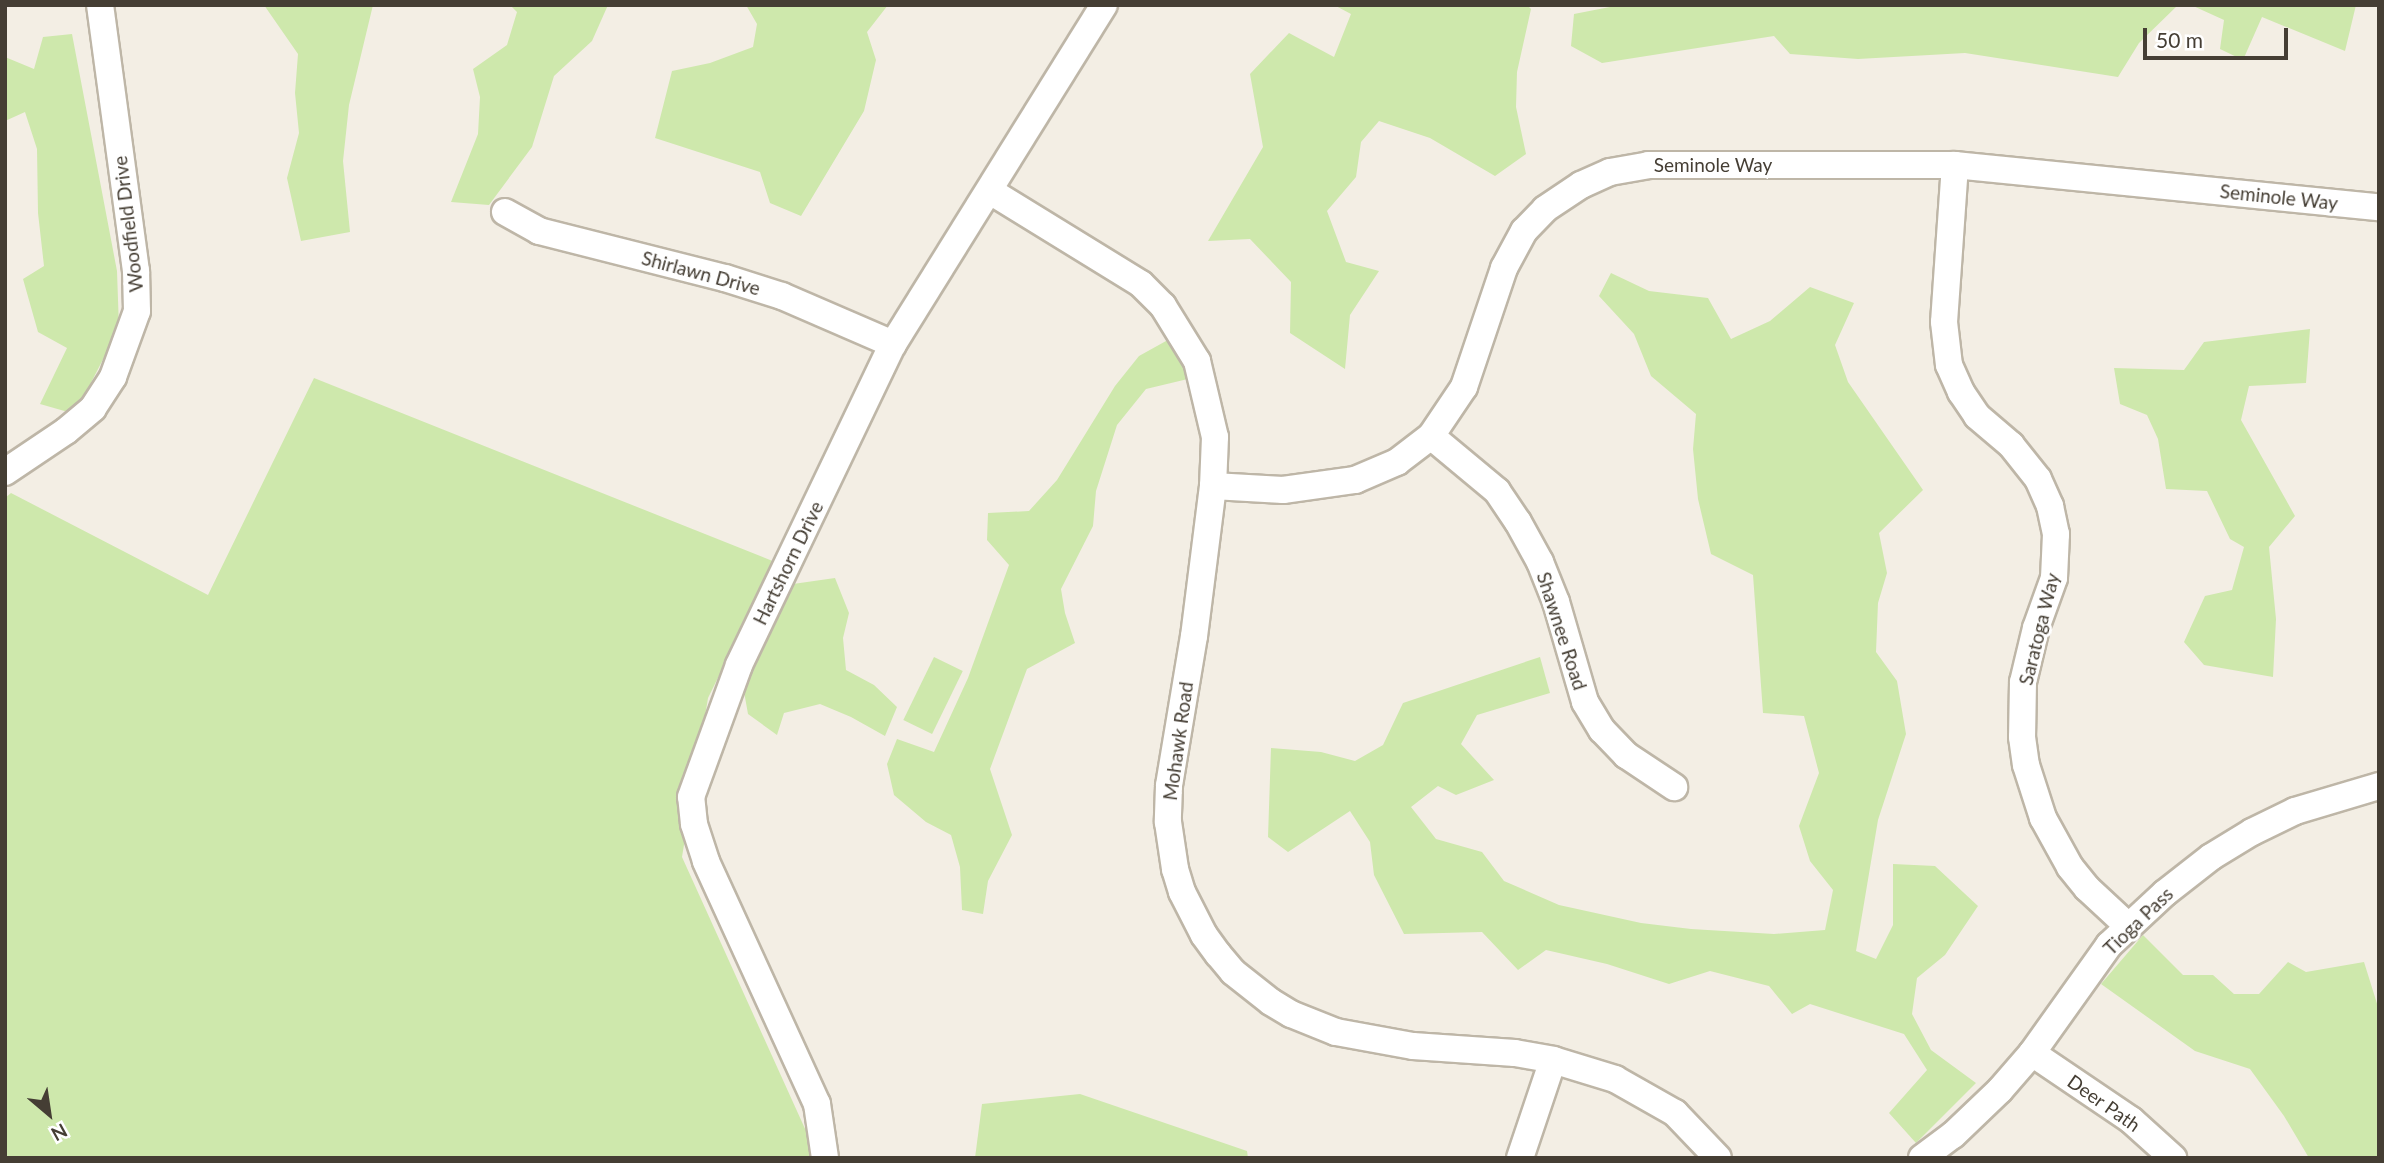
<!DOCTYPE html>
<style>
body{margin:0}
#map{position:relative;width:2384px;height:1163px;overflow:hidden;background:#f3eee4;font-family:Lato,sans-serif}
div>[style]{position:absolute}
.green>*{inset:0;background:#cee8ac;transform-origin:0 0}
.roads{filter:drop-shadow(2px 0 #beb6a7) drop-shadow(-2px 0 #beb6a7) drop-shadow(0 2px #beb6a7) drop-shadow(0 -2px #beb6a7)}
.minor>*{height:26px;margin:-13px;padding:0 13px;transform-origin:13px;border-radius:13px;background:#fff}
span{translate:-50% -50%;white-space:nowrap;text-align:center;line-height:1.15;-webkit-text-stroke:6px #fff;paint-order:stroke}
.street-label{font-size:19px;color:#453e34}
.frame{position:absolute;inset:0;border:7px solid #453e34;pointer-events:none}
.north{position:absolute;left:14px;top:1079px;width:70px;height:70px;-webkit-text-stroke:5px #fff;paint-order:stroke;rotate:151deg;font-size:19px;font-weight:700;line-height:28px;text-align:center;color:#453e34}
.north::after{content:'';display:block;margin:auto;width:24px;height:32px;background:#453e34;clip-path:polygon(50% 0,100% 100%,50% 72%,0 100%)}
.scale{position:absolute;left:2143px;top:28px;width:145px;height:32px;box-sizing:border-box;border:4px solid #453e34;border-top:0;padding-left:9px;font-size:21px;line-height:24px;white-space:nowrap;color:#453e34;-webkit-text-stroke:5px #fff;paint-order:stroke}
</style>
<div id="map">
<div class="green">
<i style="clip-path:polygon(264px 5px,373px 5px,349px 105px,343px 161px,350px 232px,301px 241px,287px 178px,299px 133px,295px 93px,298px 54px)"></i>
<i style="clip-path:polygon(510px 5px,608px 5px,592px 41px,554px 76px,532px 147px,489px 205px,451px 202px,478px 134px,480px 97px,473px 69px,507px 45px,517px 12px)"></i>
<i style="clip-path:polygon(746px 5px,888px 5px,867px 32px,876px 60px,864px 111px,801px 216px,770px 203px,760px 172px,655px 138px,672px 71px,710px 63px,753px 47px,757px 24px)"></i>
<i style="clip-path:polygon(1334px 5px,1527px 5px,1531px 9px,1517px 72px,1516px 107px,1526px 154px,1495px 176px,1430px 138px,1379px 121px,1361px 142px,1356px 177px,1327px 211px,1346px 262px,1379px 271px,1350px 315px,1345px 369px,1290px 333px,1291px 282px,1250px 239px,1208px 241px,1263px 147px,1250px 74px,1289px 33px,1334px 57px,1351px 14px)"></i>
<i style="clip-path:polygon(1620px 5px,2178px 5px,2139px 43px,2118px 77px,1965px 53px,1858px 59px,1790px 54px,1774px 36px,1602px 63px,1571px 46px,1574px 14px)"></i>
<i style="clip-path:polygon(2191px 5px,2356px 5px,2345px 51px,2262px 17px,2243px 60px,2220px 49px,2224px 20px)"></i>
<i style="clip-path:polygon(72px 34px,117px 271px,119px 328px,75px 414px,40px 404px,67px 348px,38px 332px,23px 279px,44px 266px,38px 213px,37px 149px,25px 112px,5px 121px,5px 57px,34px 69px,43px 37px)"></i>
<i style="clip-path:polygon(1611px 273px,1649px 291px,1708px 298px,1731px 339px,1770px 321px,1810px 287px,1854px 303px,1835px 345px,1848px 382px,1923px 490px,1879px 533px,1887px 573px,1878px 603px,1876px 652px,1897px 681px,1906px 734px,1878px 820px,1856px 951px,1876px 959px,1893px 925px,1893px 864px,1935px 866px,1978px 906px,1945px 955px,1917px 978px,1912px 1014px,1931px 1050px,1976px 1083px,1916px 1143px,1889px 1113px,1927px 1070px,1904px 1034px,1810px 1004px,1792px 1014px,1769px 986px,1710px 971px,1669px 984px,1607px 964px,1546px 950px,1518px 970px,1482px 932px,1404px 934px,1374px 875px,1370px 842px,1350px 811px,1288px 852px,1268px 837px,1271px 748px,1321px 752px,1355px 761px,1383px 745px,1403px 703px,1540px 657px,1550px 693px,1477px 715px,1461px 744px,1494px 780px,1456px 795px,1438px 786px,1411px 807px,1436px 839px,1482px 852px,1504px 881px,1559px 905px,1641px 923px,1691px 929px,1774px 934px,1825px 930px,1833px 890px,1810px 861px,1799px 826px,1819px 773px,1804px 716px,1763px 713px,1753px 575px,1711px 554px,1698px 499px,1693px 449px,1696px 414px,1651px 376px,1634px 334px,1599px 296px)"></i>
<i style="clip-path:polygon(2310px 329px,2306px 383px,2249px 386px,2241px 420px,2295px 516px,2269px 547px,2276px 619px,2273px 677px,2204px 665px,2184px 642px,2205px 596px,2232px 590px,2244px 547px,2230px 539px,2207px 491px,2166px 489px,2158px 439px,2147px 415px,2120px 404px,2114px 368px,2184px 370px,2204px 342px)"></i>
<i style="clip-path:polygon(1175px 336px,1192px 378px,1146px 389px,1117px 425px,1096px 491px,1093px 526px,1061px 589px,1065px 613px,1075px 643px,1027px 669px,990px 769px,1012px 835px,988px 881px,983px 914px,962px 910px,960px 867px,951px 835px,926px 822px,894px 795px,887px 764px,897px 739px,934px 752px,968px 678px,1009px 565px,987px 540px,988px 513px,1029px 511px,1057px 480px,1115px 386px,1139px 356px)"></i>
<i style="clip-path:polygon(314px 378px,775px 562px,708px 698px,682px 857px,816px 1153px,841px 1158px,5px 1158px,5px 498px,11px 493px,208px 595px)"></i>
<i style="clip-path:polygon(835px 578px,849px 613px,843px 638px,846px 670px,874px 685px,897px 707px,885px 736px,851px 717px,820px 704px,784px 713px,777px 735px,748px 714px,741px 675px,793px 584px)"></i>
<i style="left:934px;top:657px;width:32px;height:70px;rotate:26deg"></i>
<i style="clip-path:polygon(2143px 935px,2183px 975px,2213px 975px,2234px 994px,2259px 994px,2288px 962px,2306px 972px,2364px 962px,2379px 1010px,2379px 1158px,2309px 1158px,2284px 1116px,2250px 1069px,2195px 1051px,2101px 984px)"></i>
<i style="clip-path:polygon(1080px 1094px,1247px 1151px,1248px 1158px,975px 1158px,982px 1104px)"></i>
</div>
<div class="roads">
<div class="minor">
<i style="left:1955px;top:165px;width:157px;rotate:94deg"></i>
<i style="left:1944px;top:322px;width:43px;rotate:83.4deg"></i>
<i style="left:1949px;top:365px;width:30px;rotate:66deg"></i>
<i style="left:1961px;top:392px;width:29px;rotate:56deg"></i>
<i style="left:1977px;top:416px;width:45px;rotate:40.5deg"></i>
<i style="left:2011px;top:445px;width:43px;rotate:51.5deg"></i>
<i style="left:2038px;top:479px;width:30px;rotate:66deg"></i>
<i style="left:2050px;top:506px;width:29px;rotate:78deg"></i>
<i style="left:2056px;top:534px;width:44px;rotate:92.6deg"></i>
<i style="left:2054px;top:578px;width:53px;rotate:109.8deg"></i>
<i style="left:2036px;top:628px;width:56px;rotate:103.5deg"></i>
<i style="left:2023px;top:682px;width:55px;rotate:91deg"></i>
<i style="left:2022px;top:737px;width:28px;rotate:82deg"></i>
<i style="left:2026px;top:765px;width:56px;rotate:72.2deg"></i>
<i style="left:2043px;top:818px;width:56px;rotate:61.1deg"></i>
<i style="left:2070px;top:867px;width:27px;rotate:51deg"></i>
<i style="left:2087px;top:888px;width:57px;rotate:42.9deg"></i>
<i style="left:990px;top:191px;width:177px;rotate:31.6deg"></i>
<i style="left:1141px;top:284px;width:31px;rotate:45deg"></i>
<i style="left:1163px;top:306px;width:65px;rotate:58.3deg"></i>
<i style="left:1197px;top:361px;width:78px;rotate:76.7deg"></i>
<i style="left:1215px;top:437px;width:49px;rotate:92.3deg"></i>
<i style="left:1213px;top:486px;width:151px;rotate:97.2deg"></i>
<i style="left:1194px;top:636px;width:152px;rotate:99.5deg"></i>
<i style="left:1169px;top:786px;width:36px;rotate:92deg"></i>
<i style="left:1168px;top:822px;width:48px;rotate:81.5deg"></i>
<i style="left:1175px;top:869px;width:24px;rotate:73deg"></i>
<i style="left:1182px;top:892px;width:48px;rotate:62.9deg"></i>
<i style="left:1204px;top:935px;width:24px;rotate:54deg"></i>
<i style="left:1218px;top:954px;width:23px;rotate:50deg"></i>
<i style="left:1233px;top:972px;width:48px;rotate:38.3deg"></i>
<i style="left:1271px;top:1002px;width:23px;rotate:31deg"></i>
<i style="left:1291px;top:1014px;width:48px;rotate:21.8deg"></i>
<i style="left:1336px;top:1032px;width:78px;rotate:10.3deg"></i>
<i style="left:1413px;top:1046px;width:102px;rotate:3.9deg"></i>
<i style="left:1515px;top:1053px;width:39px;rotate:10deg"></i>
<i style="left:1553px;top:1060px;width:65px;rotate:17deg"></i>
<i style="left:1615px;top:1079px;width:69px;rotate:29.5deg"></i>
<i style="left:1675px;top:1113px;width:62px;rotate:46.3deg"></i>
<i style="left:505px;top:212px;width:39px;rotate:29deg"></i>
<i style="left:539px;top:231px;width:192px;rotate:14.2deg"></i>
<i style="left:725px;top:278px;width:60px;rotate:17.5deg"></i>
<i style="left:782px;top:296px;width:121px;rotate:23.4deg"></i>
<i style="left:1431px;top:436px;width:86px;rotate:39.8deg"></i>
<i style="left:1497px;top:491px;width:37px;rotate:56deg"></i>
<i style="left:1518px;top:522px;width:46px;rotate:61.2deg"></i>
<i style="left:1540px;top:562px;width:43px;rotate:68.2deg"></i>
<i style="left:1556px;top:602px;width:104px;rotate:73.8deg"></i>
<i style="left:1585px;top:702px;width:33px;rotate:59deg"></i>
<i style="left:1602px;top:730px;width:35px;rotate:46deg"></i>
<i style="left:1626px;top:755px;width:58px;rotate:33.7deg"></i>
<i style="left:5px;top:472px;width:73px;rotate:-33.9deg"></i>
<i style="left:66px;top:431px;width:35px;rotate:-40deg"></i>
<i style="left:93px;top:408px;width:37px;rotate:-57deg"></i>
<i style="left:113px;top:377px;width:70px;rotate:-70deg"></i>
<i style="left:137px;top:311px;width:40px;rotate:-91.4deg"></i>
<i style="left:136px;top:271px;width:268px;rotate:-97.7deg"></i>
<i style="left:1213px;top:486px;width:70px;rotate:3.3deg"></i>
<i style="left:1283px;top:490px;width:73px;rotate:-7.9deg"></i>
<i style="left:1355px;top:480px;width:46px;rotate:-23.2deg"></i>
<i style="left:1397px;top:462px;width:43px;rotate:-37.4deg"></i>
<i style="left:1431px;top:436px;width:59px;rotate:-56deg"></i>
<i style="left:1464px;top:387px;width:126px;rotate:-71.4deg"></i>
<i style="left:1504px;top:268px;width:42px;rotate:-61.6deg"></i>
<i style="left:1524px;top:231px;width:30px;rotate:-46deg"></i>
<i style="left:1545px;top:209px;width:43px;rotate:-33.7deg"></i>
<i style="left:1581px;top:185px;width:32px;rotate:-24deg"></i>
<i style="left:1610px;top:172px;width:39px;rotate:-10deg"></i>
<i style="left:1648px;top:165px;width:307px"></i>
<i style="left:1955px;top:165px;width:426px;rotate:5.7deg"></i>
<i style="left:2032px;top:1053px;width:120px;rotate:34.1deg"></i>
<i style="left:2131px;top:1120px;width:57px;rotate:42.1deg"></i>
<i style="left:825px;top:1158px;width:55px;rotate:-98.4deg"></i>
<i style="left:817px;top:1104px;width:267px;rotate:-114.6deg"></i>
<i style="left:706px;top:861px;width:39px;rotate:-108deg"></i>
<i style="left:694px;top:824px;width:27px;rotate:-96deg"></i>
<i style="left:691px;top:797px;width:140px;rotate:-70deg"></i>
<i style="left:739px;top:665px;width:356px;rotate:-64.4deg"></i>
<i style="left:893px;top:344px;width:399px;rotate:-58.1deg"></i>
<i style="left:1520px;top:1158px;width:103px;rotate:-71.4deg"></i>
<i style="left:1922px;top:1158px;width:39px;rotate:-37deg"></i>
<i style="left:1953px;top:1135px;width:65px;rotate:-43.8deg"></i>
<i style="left:2000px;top:1090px;width:49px;rotate:-49.1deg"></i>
<i style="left:2032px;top:1053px;width:133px;rotate:-54.5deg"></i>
<i style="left:2109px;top:945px;width:76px;rotate:-42.9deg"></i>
<i style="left:2165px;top:893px;width:58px;rotate:-38deg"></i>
<i style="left:2211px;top:857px;width:48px;rotate:-31.4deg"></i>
<i style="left:2252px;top:832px;width:48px;rotate:-26deg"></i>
<i style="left:2295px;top:811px;width:88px;rotate:-16.6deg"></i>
</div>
</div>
<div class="street-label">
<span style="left:1713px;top:165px">Seminole Way</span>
<span style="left:2279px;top:197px;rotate:6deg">Seminole Way</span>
<span style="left:128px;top:224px;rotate:-97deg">Woodfield Drive</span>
<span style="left:701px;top:273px;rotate:15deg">Shirlawn Drive</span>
<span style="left:788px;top:563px;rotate:-64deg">Hartshorn Drive</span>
<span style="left:2039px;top:629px;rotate:-76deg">Saratoga Way</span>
<span style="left:1562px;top:631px;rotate:72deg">Shawnee Road</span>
<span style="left:1178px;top:741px;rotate:-82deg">Mohawk Road</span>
<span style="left:2138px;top:921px;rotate:-44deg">Tioga Pass</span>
<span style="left:2104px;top:1103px;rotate:35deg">Deer Path</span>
</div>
<div class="frame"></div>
<div class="north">N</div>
<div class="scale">50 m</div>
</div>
